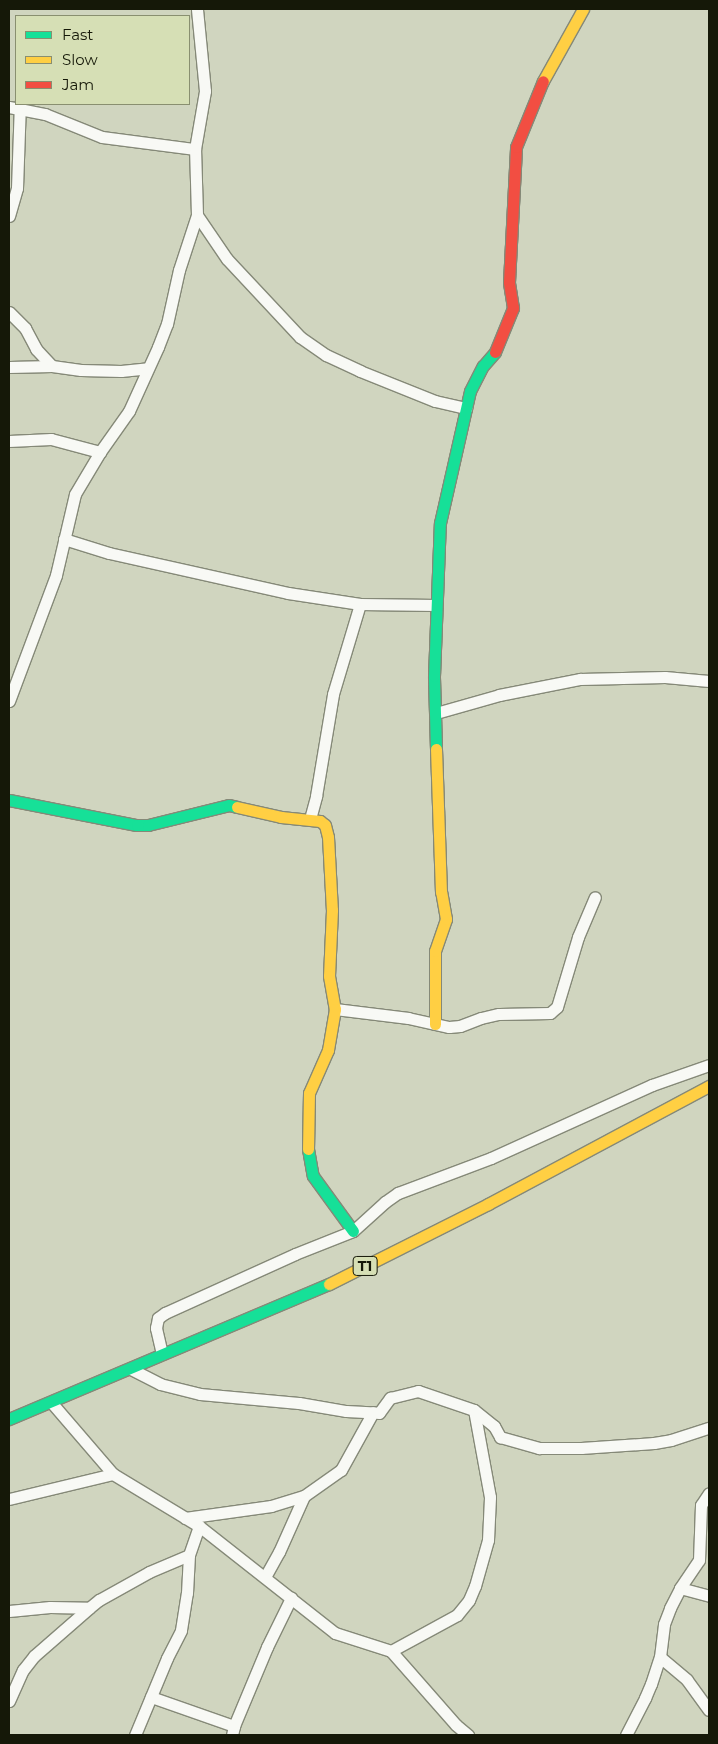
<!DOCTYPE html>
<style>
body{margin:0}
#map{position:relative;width:718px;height:1744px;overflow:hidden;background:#d0d5bf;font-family:Montserrat,sans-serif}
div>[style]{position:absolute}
.roads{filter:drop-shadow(1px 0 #858978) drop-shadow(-1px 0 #858978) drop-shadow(0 1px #858978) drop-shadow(0 -1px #858978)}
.street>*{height:11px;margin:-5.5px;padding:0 5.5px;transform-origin:5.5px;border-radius:5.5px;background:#f8f9f5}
.fast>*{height:11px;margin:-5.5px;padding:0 5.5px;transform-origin:5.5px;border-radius:5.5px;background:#16e098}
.slow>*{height:11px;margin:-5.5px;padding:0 5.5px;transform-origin:5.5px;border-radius:5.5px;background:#ffcf43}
.jam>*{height:11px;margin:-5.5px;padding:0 5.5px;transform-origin:5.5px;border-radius:5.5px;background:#f24e42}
span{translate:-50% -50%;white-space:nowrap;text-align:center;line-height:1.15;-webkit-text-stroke:4.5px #d6dfb5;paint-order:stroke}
.shield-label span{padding:1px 4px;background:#d6dfb5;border:1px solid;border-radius:4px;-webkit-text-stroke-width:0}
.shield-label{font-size:14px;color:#151808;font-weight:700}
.frame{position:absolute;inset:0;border:10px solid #151808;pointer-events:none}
.legend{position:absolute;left:15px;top:15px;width:175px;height:90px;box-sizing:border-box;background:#d6dfb5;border:1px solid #898f70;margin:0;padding:6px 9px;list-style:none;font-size:15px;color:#151808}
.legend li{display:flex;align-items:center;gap:10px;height:25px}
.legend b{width:25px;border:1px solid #898f70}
</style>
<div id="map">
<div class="roads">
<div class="street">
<i style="left:9px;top:107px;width:37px;rotate:11deg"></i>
<i style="left:45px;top:114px;width:61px;rotate:22deg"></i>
<i style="left:102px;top:137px;width:94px;rotate:7.4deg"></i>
<i style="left:197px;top:215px;width:53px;rotate:55.7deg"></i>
<i style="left:227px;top:259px;width:107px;rotate:46.9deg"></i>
<i style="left:300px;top:337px;width:32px;rotate:35deg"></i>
<i style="left:326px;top:355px;width:38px;rotate:25deg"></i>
<i style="left:360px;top:371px;width:81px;rotate:21.8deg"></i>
<i style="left:435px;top:401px;width:32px;rotate:13deg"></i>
<i style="left:9px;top:216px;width:29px;rotate:-74deg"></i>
<i style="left:17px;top:188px;width:84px;rotate:-88deg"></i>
<i style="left:9px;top:312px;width:23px;rotate:45deg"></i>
<i style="left:25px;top:328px;width:24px;rotate:62deg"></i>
<i style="left:36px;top:349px;width:23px;rotate:47deg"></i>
<i style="left:9px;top:367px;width:43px;rotate:-1.3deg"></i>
<i style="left:52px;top:366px;width:29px;rotate:8deg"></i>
<i style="left:81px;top:370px;width:40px;rotate:1.4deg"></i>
<i style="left:121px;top:371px;width:27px;rotate:-6deg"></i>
<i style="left:9px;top:441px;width:42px;rotate:-2.7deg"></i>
<i style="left:51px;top:439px;width:51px;rotate:14.9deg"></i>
<i style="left:64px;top:539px;width:47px;rotate:17.3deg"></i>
<i style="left:109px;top:553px;width:183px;rotate:12.6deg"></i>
<i style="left:288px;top:593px;width:73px;rotate:8.7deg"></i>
<i style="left:360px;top:604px;width:76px;rotate:0.8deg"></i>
<i style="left:9px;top:701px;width:134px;rotate:-69.5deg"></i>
<i style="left:56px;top:575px;width:83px;rotate:-76.8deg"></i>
<i style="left:75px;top:494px;width:49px;rotate:-59.2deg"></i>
<i style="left:100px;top:452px;width:50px;rotate:-54.7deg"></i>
<i style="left:129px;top:411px;width:70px;rotate:-65.6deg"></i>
<i style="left:158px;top:347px;width:25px;rotate:-69deg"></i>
<i style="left:167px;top:324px;width:55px;rotate:-77.5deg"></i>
<i style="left:179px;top:270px;width:58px;rotate:-71.9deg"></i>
<i style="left:197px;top:215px;width:66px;rotate:-91.7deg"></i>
<i style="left:195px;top:149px;width:59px;rotate:-80.2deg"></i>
<i style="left:205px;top:91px;width:82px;rotate:-95.6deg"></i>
<i style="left:436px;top:713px;width:66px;rotate:-15.9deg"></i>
<i style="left:499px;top:695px;width:83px;rotate:-11.2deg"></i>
<i style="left:580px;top:679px;width:85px;rotate:-1.3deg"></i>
<i style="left:665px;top:677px;width:44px;rotate:5.2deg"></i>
<i style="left:310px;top:819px;width:24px;rotate:-75deg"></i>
<i style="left:316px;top:796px;width:103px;rotate:-80.5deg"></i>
<i style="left:333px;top:694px;width:94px;rotate:-73.3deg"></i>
<i style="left:335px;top:1009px;width:74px;rotate:7deg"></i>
<i style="left:408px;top:1018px;width:42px;rotate:12.4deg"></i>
<i style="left:449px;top:1027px;width:11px;rotate:-5deg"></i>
<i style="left:460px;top:1026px;width:22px;rotate:-21deg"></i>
<i style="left:481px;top:1018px;width:18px;rotate:-13deg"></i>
<i style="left:499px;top:1014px;width:51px;rotate:-1.1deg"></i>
<i style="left:550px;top:1013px;width:9px;rotate:-41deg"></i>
<i style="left:557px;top:1007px;width:73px;rotate:-73.3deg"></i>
<i style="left:578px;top:937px;width:43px;rotate:-67deg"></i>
<i style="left:162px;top:1354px;width:27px;rotate:-103deg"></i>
<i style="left:156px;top:1328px;width:10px;rotate:-79deg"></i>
<i style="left:158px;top:1318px;width:9px;rotate:-36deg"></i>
<i style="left:165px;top:1313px;width:143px;rotate:-24.4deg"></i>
<i style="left:295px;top:1254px;width:62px;rotate:-21.6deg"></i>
<i style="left:353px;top:1231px;width:43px;rotate:-42.2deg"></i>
<i style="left:385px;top:1202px;width:16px;rotate:-35deg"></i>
<i style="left:398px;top:1193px;width:99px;rotate:-20.6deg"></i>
<i style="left:491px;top:1158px;width:177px;rotate:-24.4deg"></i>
<i style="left:652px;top:1085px;width:60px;rotate:-19.3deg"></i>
<i style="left:131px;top:1369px;width:33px;rotate:27deg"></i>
<i style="left:160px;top:1384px;width:41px;rotate:14deg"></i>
<i style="left:200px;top:1394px;width:99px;rotate:5.2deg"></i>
<i style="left:299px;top:1403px;width:48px;rotate:9.7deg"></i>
<i style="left:346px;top:1411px;width:33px;rotate:3deg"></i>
<i style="left:379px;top:1413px;width:19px;rotate:-54deg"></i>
<i style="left:390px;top:1398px;width:29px;rotate:-14deg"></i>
<i style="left:418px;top:1391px;width:59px;rotate:18.7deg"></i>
<i style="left:474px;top:1410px;width:26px;rotate:39deg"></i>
<i style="left:494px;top:1426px;width:13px;rotate:61deg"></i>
<i style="left:500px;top:1437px;width:41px;rotate:15.8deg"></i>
<i style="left:539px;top:1448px;width:42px"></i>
<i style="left:581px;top:1448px;width:73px;rotate:-3.9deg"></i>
<i style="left:654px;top:1443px;width:17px;rotate:-10deg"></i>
<i style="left:671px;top:1440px;width:40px;rotate:-18deg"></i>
<i style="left:51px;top:1402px;width:95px;rotate:49.3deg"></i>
<i style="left:113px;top:1474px;width:100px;rotate:31.2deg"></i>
<i style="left:199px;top:1526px;width:173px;rotate:38.2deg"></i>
<i style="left:335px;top:1633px;width:59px;rotate:17.8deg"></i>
<i style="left:391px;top:1651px;width:98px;rotate:48.7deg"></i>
<i style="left:456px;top:1725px;width:16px;rotate:40deg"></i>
<i style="left:9px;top:1499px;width:107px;rotate:-13.5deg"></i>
<i style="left:185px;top:1518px;width:87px;rotate:-7.9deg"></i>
<i style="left:271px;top:1506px;width:34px;rotate:-17deg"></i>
<i style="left:304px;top:1496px;width:45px;rotate:-35.1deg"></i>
<i style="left:341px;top:1470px;width:66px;rotate:-61.1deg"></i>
<i style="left:265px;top:1577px;width:29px;rotate:-61deg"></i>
<i style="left:279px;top:1552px;width:61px;rotate:-65.9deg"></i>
<i style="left:680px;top:1588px;width:30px;rotate:15deg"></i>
<i style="left:9px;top:1611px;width:41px;rotate:-5.6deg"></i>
<i style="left:50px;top:1607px;width:39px;rotate:1deg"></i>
<i style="left:89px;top:1608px;width:13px;rotate:-39deg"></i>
<i style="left:99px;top:1600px;width:57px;rotate:-29.2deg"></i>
<i style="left:149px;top:1572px;width:43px;rotate:-23deg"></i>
<i style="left:391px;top:1651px;width:75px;rotate:-28.6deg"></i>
<i style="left:457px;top:1615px;width:19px;rotate:-51deg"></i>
<i style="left:469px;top:1600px;width:15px;rotate:-67deg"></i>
<i style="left:475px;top:1586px;width:48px;rotate:-74.2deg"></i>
<i style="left:488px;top:1540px;width:43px;rotate:-87.3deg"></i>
<i style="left:490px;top:1497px;width:88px;rotate:-100.4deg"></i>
<i style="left:660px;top:1657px;width:35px;rotate:40deg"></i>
<i style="left:687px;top:1680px;width:37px;rotate:54deg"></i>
<i style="left:151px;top:1697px;width:88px;rotate:19.3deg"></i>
<i style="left:9px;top:1701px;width:34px;rotate:-66deg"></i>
<i style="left:23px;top:1670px;width:18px;rotate:-52deg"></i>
<i style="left:34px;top:1656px;width:73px;rotate:-41.1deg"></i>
<i style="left:135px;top:1735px;width:83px;rotate:-67.4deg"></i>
<i style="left:167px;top:1658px;width:31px;rotate:-63deg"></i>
<i style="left:181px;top:1630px;width:37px;rotate:-81deg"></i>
<i style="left:187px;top:1593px;width:38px;rotate:-87deg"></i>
<i style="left:189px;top:1555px;width:31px;rotate:-71deg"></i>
<i style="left:232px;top:1735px;width:9px;rotate:-77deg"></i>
<i style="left:234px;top:1726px;width:86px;rotate:-67.3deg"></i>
<i style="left:267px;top:1647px;width:55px;rotate:-63.9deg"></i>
<i style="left:626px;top:1735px;width:42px;rotate:-62.8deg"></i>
<i style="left:645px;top:1698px;width:15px;rotate:-67deg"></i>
<i style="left:651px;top:1684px;width:28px;rotate:-72deg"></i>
<i style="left:660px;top:1657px;width:33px;rotate:-83deg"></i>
<i style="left:664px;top:1624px;width:17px;rotate:-69deg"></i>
<i style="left:670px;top:1608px;width:22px;rotate:-63deg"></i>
<i style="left:680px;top:1588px;width:34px;rotate:-56deg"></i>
<i style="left:699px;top:1560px;width:55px;rotate:-87.9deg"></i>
<i style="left:701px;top:1505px;width:14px;rotate:-56deg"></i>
</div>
<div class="fast">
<i style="left:436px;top:749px;width:73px;rotate:-91.6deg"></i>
<i style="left:434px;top:676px;width:153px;rotate:-87.8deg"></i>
<i style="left:440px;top:523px;width:135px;rotate:-77.2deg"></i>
<i style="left:470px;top:391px;width:28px;rotate:-63deg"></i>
<i style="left:483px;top:366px;width:18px;rotate:-49deg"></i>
<i style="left:9px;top:800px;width:130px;rotate:11.1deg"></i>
<i style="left:137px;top:825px;width:11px"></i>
<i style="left:148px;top:825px;width:83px;rotate:-13.9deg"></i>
<i style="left:229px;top:805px;width:8px;rotate:14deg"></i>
<i style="left:308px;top:1149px;width:27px;rotate:80deg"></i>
<i style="left:313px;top:1176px;width:68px;rotate:54deg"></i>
<i style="left:9px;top:1419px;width:347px;rotate:-22.9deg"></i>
</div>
<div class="slow">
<i style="left:543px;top:81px;width:82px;rotate:-60.9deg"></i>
<i style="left:237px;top:807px;width:45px;rotate:12.8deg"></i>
<i style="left:281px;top:817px;width:39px;rotate:6deg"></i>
<i style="left:320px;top:821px;width:6px;rotate:39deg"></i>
<i style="left:325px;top:825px;width:12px;rotate:76deg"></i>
<i style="left:328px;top:837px;width:73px;rotate:86.9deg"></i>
<i style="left:332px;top:910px;width:66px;rotate:92.6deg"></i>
<i style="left:329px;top:976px;width:34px;rotate:80deg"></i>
<i style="left:335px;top:1009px;width:42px;rotate:99.7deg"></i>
<i style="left:328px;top:1050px;width:47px;rotate:113.8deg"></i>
<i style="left:309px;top:1093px;width:56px;rotate:91deg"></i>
<i style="left:435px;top:1024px;width:73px;rotate:-90deg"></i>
<i style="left:435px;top:951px;width:34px;rotate:-71deg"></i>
<i style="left:446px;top:919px;width:27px;rotate:-100deg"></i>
<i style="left:441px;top:892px;width:143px;rotate:-92deg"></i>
<i style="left:329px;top:1284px;width:178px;rotate:-26.7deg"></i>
<i style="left:488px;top:1204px;width:251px;rotate:-28.1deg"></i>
</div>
<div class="jam">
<i style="left:495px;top:352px;width:48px;rotate:-67.8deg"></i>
<i style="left:513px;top:308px;width:26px;rotate:-99deg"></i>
<i style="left:509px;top:282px;width:135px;rotate:-87deg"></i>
<i style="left:516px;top:147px;width:71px;rotate:-67.8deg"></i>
</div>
</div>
<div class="shield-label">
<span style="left:365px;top:1266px">T1</span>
</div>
<div class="frame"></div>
<ul class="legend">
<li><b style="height:6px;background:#16e098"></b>Fast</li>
<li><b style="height:6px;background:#ffcf43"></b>Slow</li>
<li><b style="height:6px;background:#f24e42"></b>Jam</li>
</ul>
</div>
